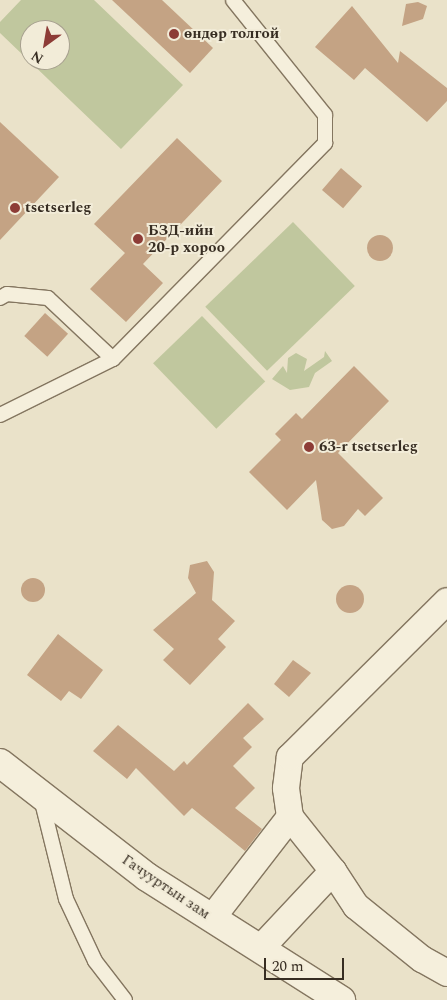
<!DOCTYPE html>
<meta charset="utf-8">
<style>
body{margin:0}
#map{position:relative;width:447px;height:1000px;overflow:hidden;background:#eae2c9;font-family:Spectral,serif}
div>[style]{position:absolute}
.green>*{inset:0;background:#c0c79e;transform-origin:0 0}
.building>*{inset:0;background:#c4a384;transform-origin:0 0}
.round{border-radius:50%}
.roads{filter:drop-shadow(1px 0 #847660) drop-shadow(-1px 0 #847660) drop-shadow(0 1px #847660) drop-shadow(0 -1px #847660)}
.service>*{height:14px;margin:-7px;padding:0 7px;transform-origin:7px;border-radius:7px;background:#f5efdc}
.minor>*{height:26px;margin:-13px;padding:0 13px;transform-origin:13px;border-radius:13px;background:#f5efdc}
.secondary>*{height:28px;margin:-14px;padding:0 14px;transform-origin:14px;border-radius:14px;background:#f5efdc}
.dots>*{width:14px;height:14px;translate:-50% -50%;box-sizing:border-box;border:2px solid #f2ecd8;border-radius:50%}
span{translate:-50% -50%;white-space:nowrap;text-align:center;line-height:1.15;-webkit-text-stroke:4px #f2ecd8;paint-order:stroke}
.poi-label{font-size:15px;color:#372d22;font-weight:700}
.left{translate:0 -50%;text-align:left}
.street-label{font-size:15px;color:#372d22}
.north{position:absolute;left:20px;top:20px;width:50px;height:50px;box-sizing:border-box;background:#f2ecd8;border:1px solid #a7a08f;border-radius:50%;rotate:212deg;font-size:14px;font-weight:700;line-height:20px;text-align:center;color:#372d22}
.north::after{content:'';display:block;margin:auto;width:18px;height:22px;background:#8d3c36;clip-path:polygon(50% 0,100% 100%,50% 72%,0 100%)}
.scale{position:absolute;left:264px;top:958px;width:80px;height:22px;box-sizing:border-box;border:2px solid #372d22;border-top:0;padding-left:6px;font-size:15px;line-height:18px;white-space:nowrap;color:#372d22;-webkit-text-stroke:4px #f2ecd8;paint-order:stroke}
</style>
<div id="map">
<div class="green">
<i style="clip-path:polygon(evenodd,21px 0,94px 0,183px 85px,121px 149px,0 33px,0 22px,21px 0,30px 30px,60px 30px,60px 60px,30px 60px,30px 30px)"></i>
<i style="left:293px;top:222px;width:89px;height:122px;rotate:46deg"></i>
<i style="left:202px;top:316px;width:91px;height:68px;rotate:46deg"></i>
<i style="clip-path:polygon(325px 351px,332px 361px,315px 373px,309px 387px,290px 390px,272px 379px,283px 366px,287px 373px,288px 358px,296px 353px,307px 359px,304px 371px,324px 357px)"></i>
</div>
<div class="building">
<i style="clip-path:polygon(112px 0,162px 0,213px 48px,190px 73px)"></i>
<i style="clip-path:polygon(418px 2px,427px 6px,423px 19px,402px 26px,406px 4px)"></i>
<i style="clip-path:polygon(352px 6px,398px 63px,400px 51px,447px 88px,447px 101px,427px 122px,365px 68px,354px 80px,315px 47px)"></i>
<i style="clip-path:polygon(0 122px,59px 177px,0 240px)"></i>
<i style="clip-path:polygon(177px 138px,222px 181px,143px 264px,163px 283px,126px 322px,90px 289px,125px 253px,94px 224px)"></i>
<i style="left:341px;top:168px;width:28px;height:29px;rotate:41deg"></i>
<i class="round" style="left:367px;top:235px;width:26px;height:26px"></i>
<i style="left:45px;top:313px;width:31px;height:31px;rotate:42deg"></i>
<i style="clip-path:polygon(354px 366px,389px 401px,338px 453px,383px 498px,365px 516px,358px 509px,344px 526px,332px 529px,322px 520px,316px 480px,287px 510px,249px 472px,281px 440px,275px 434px,296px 413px,302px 419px)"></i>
<i style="clip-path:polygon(207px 561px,214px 572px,212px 600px,235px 621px,218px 639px,226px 647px,190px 685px,163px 660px,174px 649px,153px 630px,196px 593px,188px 578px,190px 565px)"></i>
<i class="round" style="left:21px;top:578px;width:24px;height:24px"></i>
<i class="round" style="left:336px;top:585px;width:28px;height:28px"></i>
<i style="clip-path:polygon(58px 634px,103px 670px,81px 699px,69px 691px,61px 701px,27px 675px)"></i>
<i style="clip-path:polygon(293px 660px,311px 673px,289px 697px,274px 684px)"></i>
<i style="clip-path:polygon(248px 703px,264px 719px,243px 738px,252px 747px,233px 766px,255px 788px,235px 808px,262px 829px,245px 851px,192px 808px,184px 816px,136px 768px,127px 779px,93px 751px,118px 725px,174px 771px,184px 761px,187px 765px)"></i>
</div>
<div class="roads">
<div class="service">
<i style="left:0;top:298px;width:8px;rotate:-30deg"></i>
<i style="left:7px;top:294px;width:41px;rotate:5.6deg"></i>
<i style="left:48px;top:298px;width:89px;rotate:43.2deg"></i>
<i style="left:0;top:415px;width:126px;rotate:-26.4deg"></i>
<i style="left:113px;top:359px;width:303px;rotate:-45.5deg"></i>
<i style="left:325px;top:143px;width:28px;rotate:-90deg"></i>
<i style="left:325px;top:115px;width:147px;rotate:-128.7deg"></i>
<i style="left:41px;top:798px;width:104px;rotate:76.1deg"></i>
<i style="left:66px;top:899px;width:68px;rotate:64.9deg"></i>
<i style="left:95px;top:961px;width:49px;rotate:52.4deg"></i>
</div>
<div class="minor">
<i style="left:333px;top:871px;width:69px;rotate:-128.5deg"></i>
<i style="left:290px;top:817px;width:29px;rotate:-98deg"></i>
<i style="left:286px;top:788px;width:31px;rotate:-83deg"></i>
<i style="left:290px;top:757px;width:221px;rotate:-44.8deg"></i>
<i style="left:212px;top:918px;width:128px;rotate:-52.3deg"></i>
<i style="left:260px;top:949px;width:107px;rotate:-46.9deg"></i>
<i style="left:333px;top:871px;width:42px;rotate:56.7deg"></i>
<i style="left:356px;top:906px;width:85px;rotate:38.8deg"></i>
<i style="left:422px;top:959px;width:29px;rotate:29deg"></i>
</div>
<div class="secondary">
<i style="left:0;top:763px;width:186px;rotate:37.8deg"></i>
<i style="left:147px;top:877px;width:230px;rotate:32.4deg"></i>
</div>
</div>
<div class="dots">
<i style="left:174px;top:34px;background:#8d3c36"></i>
<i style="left:15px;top:208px;background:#8d3c36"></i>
<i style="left:138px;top:239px;background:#8d3c36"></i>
<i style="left:309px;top:447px;background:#8d3c36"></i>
</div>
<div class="poi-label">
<span class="left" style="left:184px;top:34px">өндөр толгой</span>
<span class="left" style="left:25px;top:208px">tsetserleg</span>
<span class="left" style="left:148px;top:239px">БЗД-ийн<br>20-р хороо</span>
<span class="left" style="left:319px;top:447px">63-r tsetserleg</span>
</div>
<div class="street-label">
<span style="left:166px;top:887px;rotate:34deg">Гачууртын зам</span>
</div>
<div class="north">N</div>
<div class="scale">20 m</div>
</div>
